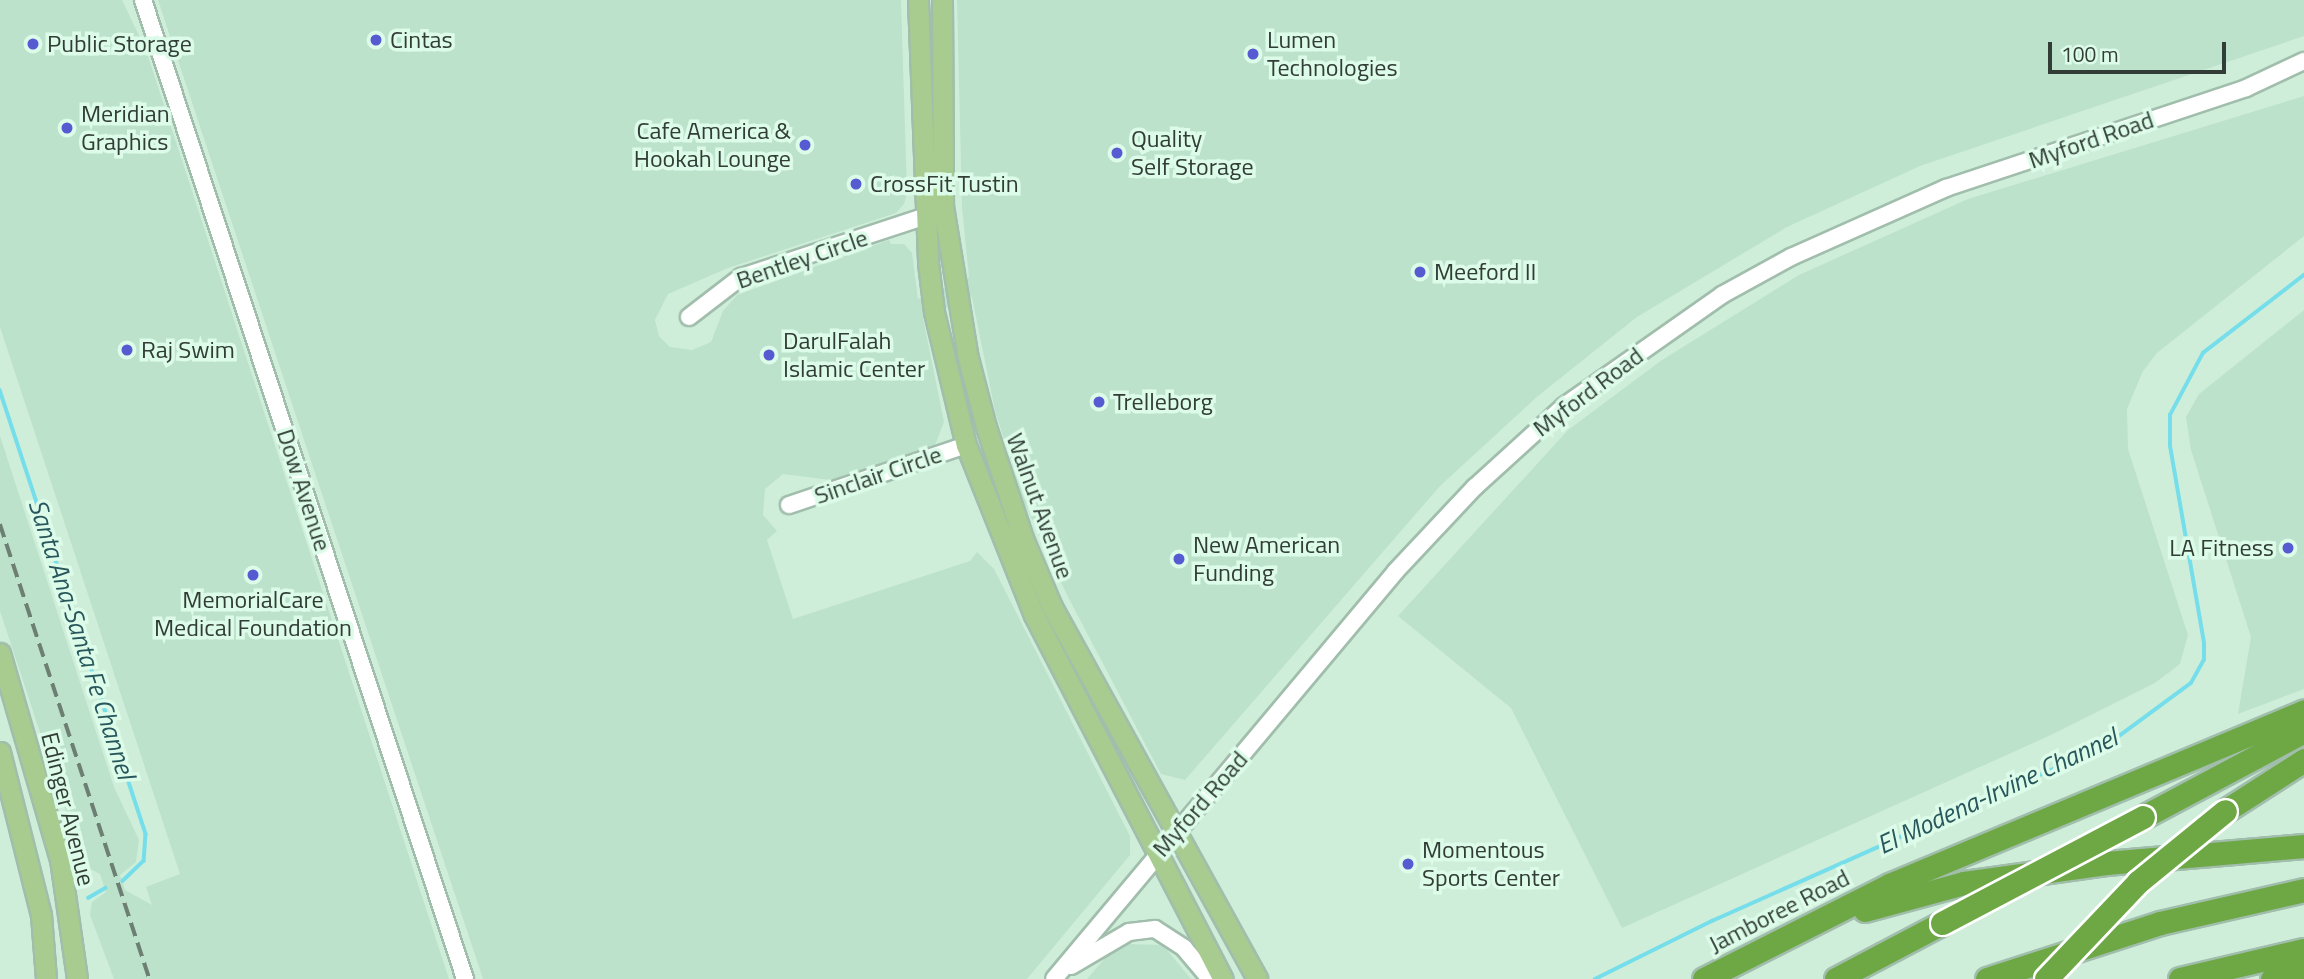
<!DOCTYPE html>
<html>
<head>
<meta charset="utf-8">
<style>
  body { margin:0 }
  #map { position:relative; width:2304px; height:979px; overflow:hidden; background:#cfeeda; font-family:"Titillium Web",sans-serif }
  div>[style] { position:absolute }
  .built>* { inset:0; background:#bce2cb }
  .stream>* { height:3.5px; margin:-1.75px; padding:0 1.75px; transform-origin:1.75px; border-radius:1.75px; background:#75deea }
  .roads { filter:drop-shadow(2px 0 #a1beac) drop-shadow(-2px 0 #a1beac) drop-shadow(0 2px #a1beac) drop-shadow(0 -2px #a1beac) }
  .minor>* { height:16px; margin:-8px; padding:0 8px; transform-origin:8px; border-radius:8px; background:#fff }
  .major>* { height:19px; margin:-9.5px; padding:0 9.5px; transform-origin:9.5px; border-radius:9.5px; background:#a8cb8f }
  .highway>* { height:23px; margin:-11.5px; padding:0 11.5px; transform-origin:11.5px; border-radius:11.5px; background:#6ea845 }
  .rail>* { height:3.5px; margin-top:-1.75px; transform-origin:0; background:repeating-linear-gradient(90deg,#6c7f72 0 14px,transparent 0 21px) }
  .bridges { filter:drop-shadow(2px 0 #fff) drop-shadow(-2px 0 #fff) drop-shadow(0 2px #fff) drop-shadow(0 -2px #fff) }
  .highway-bridge>* { height:23px; margin:-11.5px; padding:0 11.5px; transform-origin:11.5px; border-radius:11.5px; background:#6ea845 }
  .dots>* { width:19px; height:19px; translate:-50% -50%; box-sizing:border-box; border:4px solid #dcfbe8; border-radius:50% }
  span { translate:-50% -50%; white-space:nowrap; text-align:center; line-height:1.15; -webkit-text-stroke:7px #dcfbe8; paint-order:stroke }
  .poi-label { font-size:24px; color:#313d35 }
  .left { translate:0 -50%; text-align:left }
  .right { translate:-100% -50%; text-align:right }
  .street-label { font-size:24px; color:#313d35 }
  .water-label { font-size:26px; color:#27565b; font-style:italic }
  .scale { position:absolute; left:2048px; top:42px; width:178px; height:32px; box-sizing:border-box; border:4px solid #313d35; border-top:0; padding-left:9px; font-size:21px; line-height:24px; white-space:nowrap; color:#313d35; -webkit-text-stroke:5px #dcfbe8; paint-order:stroke }
</style>
</head>
<body>
<div id="map">
  <div class="built">
    <div style="clip-path:polygon(0 0,122px 0,146px 50px,449px 979px,114px 979px,90px 915px,92px 902px,106px 892px,100px 874px,84px 866px,0 611px,0 436px,114px 787px,139px 840px,136px 862px,120px 875px,125px 890px,152px 905px,146px 887px,180px 874px,0 327px)"></div>
    <div style="clip-path:polygon(901px 0,907px 193px,904px 204px,896px 213px,728px 268px,668px 294px,655px 320px,659px 336px,670px 347px,692px 350px,711px 342px,723px 311px,737px 295px,889px 240px,891px 244px,904px 244px,912px 253px,918px 299px,969px 277px,962px 207px,957px 0,2304px 0,2304px 36px,1920px 166px,1787px 227px,1637px 317px,1538px 396px,1440px 486px,1185px 780px,1161px 774px,1068px 597px,1024px 502px,995px 411px,972px 297px,923px 318px,944px 422px,935px 445px,831px 480px,783px 474px,765px 489px,763px 515px,777px 531px,767px 540px,793px 619px,970px 561px,977px 552px,994px 569px,1130px 836px,1130px 855px,1027px 979px,483px 979px,158px 0)"></div>
    <div style="clip-path:polygon(2304px 96px,2304px 236px,2157px 353px,2143px 371px,2127px 409px,2128px 449px,2188px 635px,2180px 664px,2155px 683px,2051px 735px,1622px 928px,1511px 708px,1398px 616px,1568px 430px,1662px 360px,1799px 275px,1968px 199px)"></div>
    <div style="clip-path:polygon(2304px 310px,2304px 689px,2238px 714px,2251px 637px,2191px 450px,2186px 417px,2199px 394px)"></div>
    <div style="clip-path:polygon(1126px 944px,1163px 945px,1191px 979px,1087px 979px,1111px 951px)"></div>
  </div>
  <div class="stream">
    <div style="left:0;top:390px;width:467px;rotate:71.8deg"></div>
    <div style="left:146px;top:834px;width:27px;rotate:94deg"></div>
    <div style="left:144px;top:861px;width:29px;rotate:136deg"></div>
    <div style="left:88px;top:898px;width:20px;rotate:-30deg"></div>
    <div style="left:1595px;top:979px;width:131px;rotate:-26.4deg"></div>
    <div style="left:1712px;top:921px;width:432px;rotate:-24deg"></div>
    <div style="left:2107px;top:745px;width:104px;rotate:-36.4deg"></div>
    <div style="left:2191px;top:683px;width:26px;rotate:-61deg"></div>
    <div style="left:2204px;top:660px;width:17px;rotate:-90deg"></div>
    <div style="left:2204px;top:643px;width:200px;rotate:-99.8deg"></div>
    <div style="left:2170px;top:446px;width:31px;rotate:-90deg"></div>
    <div style="left:2170px;top:415px;width:70px;rotate:-62deg"></div>
    <div style="left:2203px;top:353px;width:128px;rotate:-37.7deg"></div>
  </div>
  <div class="roads">
    <div class="minor">
      <div style="left:143px;top:0;width:1031px;rotate:71.79deg"></div>
      <div style="left:689px;top:317px;width:66px;rotate:-37.6deg"></div>
      <div style="left:741px;top:277px;width:193px;rotate:-18.2deg"></div>
      <div style="left:789px;top:505px;width:187px;rotate:-18.7deg"></div>
      <div style="left:1071px;top:966px;width:67px;rotate:-30.4deg"></div>
      <div style="left:1129px;top:932px;width:26px;rotate:-7deg"></div>
      <div style="left:1155px;top:929px;width:35px;rotate:33deg"></div>
      <div style="left:1184px;top:948px;width:40px;rotate:50deg"></div>
      <div style="left:1054px;top:979px;width:532px;rotate:-50.03deg"></div>
      <div style="left:1396px;top:571px;width:115px;rotate:-46.8deg"></div>
      <div style="left:1475px;top:487px;width:120px;rotate:-42.3deg"></div>
      <div style="left:1564px;top:406px;width:193px;rotate:-35.1deg"></div>
      <div style="left:1722px;top:295px;width:79px;rotate:-28.8deg"></div>
      <div style="left:1791px;top:257px;width:170px;rotate:-24deg"></div>
      <div style="left:1946px;top:188px;width:316px;rotate:-18.4deg"></div>
      <div style="left:2246px;top:88px;width:64px;rotate:-25deg"></div>
    </div>
    <div class="major">
      <div style="left:918px;top:0;width:263px;rotate:87.8deg"></div>
      <div style="left:928px;top:263px;width:49px;rotate:83deg"></div>
      <div style="left:934px;top:312px;width:137px;rotate:76.5deg"></div>
      <div style="left:966px;top:445px;width:183px;rotate:68.2deg"></div>
      <div style="left:1034px;top:615px;width:410px;rotate:62.6deg"></div>
      <div style="left:942px;top:0;width:206px;rotate:89.7deg"></div>
      <div style="left:943px;top:206px;width:154px;rotate:80.7deg"></div>
      <div style="left:968px;top:358px;width:71px;rotate:75.4deg"></div>
      <div style="left:986px;top:427px;width:120px;rotate:71.6deg"></div>
      <div style="left:1024px;top:541px;width:72px;rotate:67deg"></div>
      <div style="left:1052px;top:607px;width:425px;rotate:61.1deg"></div>
      <div style="left:0;top:653px;width:215px;rotate:73.8deg"></div>
      <div style="left:60px;top:859px;width:121px;rotate:81.9deg"></div>
      <div style="left:0;top:752px;width:168px;rotate:75.9deg"></div>
      <div style="left:41px;top:915px;width:64px;rotate:85.5deg"></div>
    </div>
    <div class="highway">
      <div style="left:2225px;top:811px;width:94px;rotate:-32.8deg"></div>
      <div style="left:2143px;top:817px;width:183px;rotate:-28.1deg"></div>
      <div style="left:1865px;top:910px;width:103px;rotate:-15.3deg"></div>
      <div style="left:1964px;top:883px;width:143px;rotate:-8deg"></div>
      <div style="left:2106px;top:863px;width:199px;rotate:-4.9deg"></div>
      <div style="left:1704px;top:979px;width:208px;rotate:-26.9deg"></div>
      <div style="left:1889px;top:885px;width:450px;rotate:-22.7deg"></div>
      <div style="left:1836px;top:979px;width:120px;rotate:-27.8deg"></div>
      <div style="left:1987px;top:979px;width:182px;rotate:-17.9deg"></div>
      <div style="left:2160px;top:923px;width:148px;rotate:-12.9deg"></div>
      <div style="left:2180px;top:979px;width:127px;rotate:-13.2deg"></div>
      <div style="left:2272px;top:979px;width:33px;rotate:-16deg"></div>
    </div>
  </div>
  <div class="rail">
    <div style="left:0;top:524px;width:479px;rotate:71.8deg"></div>
  </div>
  <div class="bridges">
    <div class="highway-bridge">
      <div style="left:1942px;top:923px;width:227px;rotate:-27.8deg"></div>
      <div style="left:2046px;top:979px;width:134px;rotate:-46.5deg"></div>
      <div style="left:2138px;top:882px;width:112px;rotate:-39.2deg"></div>
    </div>
  </div>
  <div class="dots">
    <div style="left:376px;top:40px;background:#565bd2"></div>
    <div style="left:33px;top:44px;background:#565bd2"></div>
    <div style="left:1253px;top:54px;background:#565bd2"></div>
    <div style="left:67px;top:128px;background:#565bd2"></div>
    <div style="left:805px;top:145px;background:#565bd2"></div>
    <div style="left:1117px;top:153px;background:#565bd2"></div>
    <div style="left:856px;top:184px;background:#565bd2"></div>
    <div style="left:1420px;top:272px;background:#565bd2"></div>
    <div style="left:127px;top:350px;background:#565bd2"></div>
    <div style="left:769px;top:355px;background:#565bd2"></div>
    <div style="left:1099px;top:402px;background:#565bd2"></div>
    <div style="left:2288px;top:548px;background:#565bd2"></div>
    <div style="left:1179px;top:559px;background:#565bd2"></div>
    <div style="left:253px;top:575px;background:#565bd2"></div>
    <div style="left:1408px;top:864px;background:#565bd2"></div>
  </div>
  <div class="poi-label">
    <span class="left" style="left:390px;top:40px">Cintas</span>
    <span class="left" style="left:1267px;top:54px">Lumen<br>Technologies</span>
    <span class="left" style="left:47px;top:44px">Public Storage</span>
    <span class="left" style="left:81px;top:128px">Meridian<br>Graphics</span>
    <span class="right" style="left:791px;top:145px">Cafe America &amp;<br>Hookah Lounge</span>
    <span class="left" style="left:1131px;top:153px">Quality<br>Self Storage</span>
    <span class="left" style="left:870px;top:184px">CrossFit Tustin</span>
    <span class="left" style="left:1434px;top:272px">Meeford II</span>
    <span class="left" style="left:783px;top:355px">DarulFalah<br>Islamic Center</span>
    <span class="left" style="left:141px;top:350px">Raj Swim</span>
    <span class="left" style="left:1113px;top:402px">Trelleborg</span>
    <span class="left" style="left:1193px;top:559px">New American<br>Funding</span>
    <span class="right" style="left:2274px;top:548px">LA Fitness</span>
    <span style="left:253px;top:614px">MemorialCare<br>Medical Foundation</span>
    <span class="left" style="left:1422px;top:864px">Momentous<br>Sports Center</span>
  </div>
  <div class="street-label">
    <span style="left:2091px;top:140px;rotate:-19deg">Myford Road</span>
    <span style="left:802px;top:259px;rotate:-19deg">Bentley Circle</span>
    <span style="left:1588px;top:392px;rotate:-37deg">Myford Road</span>
    <span style="left:878px;top:475px;rotate:-19deg">Sinclair Circle</span>
    <span style="left:304px;top:490px;rotate:72deg">Dow Avenue</span>
    <span style="left:1040px;top:506px;rotate:70deg">Walnut Avenue</span>
    <span style="left:1200px;top:804px;rotate:-49deg">Myford Road</span>
    <span style="left:68px;top:809px;rotate:76deg">Edinger Avenue</span>
    <span style="left:1779px;top:911px;rotate:-27deg">Jamboree Road</span>
  </div>
  <div class="water-label">
    <span style="left:82px;top:639px;rotate:72deg">Santa Ana-Santa Fe Channel</span>
    <span style="left:1997px;top:791px;rotate:-25deg">El Modena-Irvine Channel</span>
  </div>
  <div class="scale">100 m</div>
</div>
</body>
</html>
